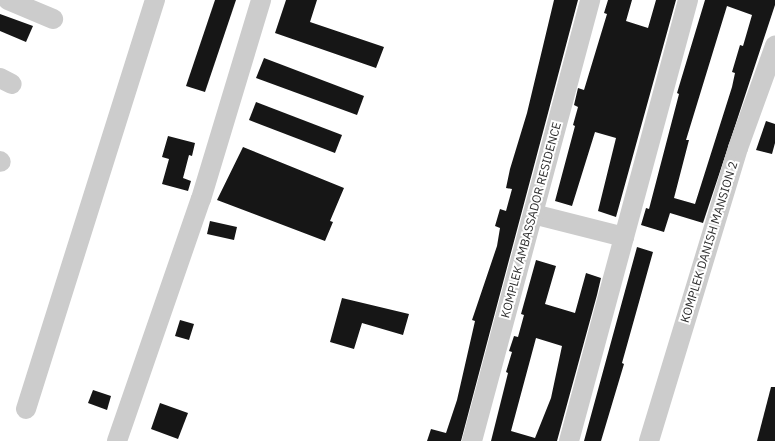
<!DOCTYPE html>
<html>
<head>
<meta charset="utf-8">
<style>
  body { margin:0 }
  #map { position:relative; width:775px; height:441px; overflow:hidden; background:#fff; font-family:"IBM Plex Sans",sans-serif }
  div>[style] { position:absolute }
  .building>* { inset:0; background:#161616 }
  .minor>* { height:20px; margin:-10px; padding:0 10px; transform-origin:10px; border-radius:10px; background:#ccc }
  span { translate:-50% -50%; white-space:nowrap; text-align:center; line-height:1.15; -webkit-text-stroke:4px #fff; paint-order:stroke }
  .street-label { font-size:12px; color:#2f2f2f }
</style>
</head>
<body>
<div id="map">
  <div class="building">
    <div style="clip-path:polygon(215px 0,236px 0,205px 92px,186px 86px)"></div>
    <div style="clip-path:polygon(286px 0,317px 0,310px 22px,384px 47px,376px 68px,275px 33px)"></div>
    <div style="clip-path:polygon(554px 0,578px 0,461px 441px,427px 441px,431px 429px,446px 433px,457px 400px,475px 321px,472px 320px,497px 246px,500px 228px,495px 226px,500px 209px,506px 211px,512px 189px,506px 188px,510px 169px,527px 113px)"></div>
    <div style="clip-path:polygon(608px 0,632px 0,626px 21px,648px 28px,656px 0,676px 0,616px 217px,598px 211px,616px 138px,595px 132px,572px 206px,555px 201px,575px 126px,573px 125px,578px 107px,574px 105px,578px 88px,584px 90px,607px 14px,604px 13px)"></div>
    <div style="clip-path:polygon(evenodd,705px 0,775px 0,775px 5px,703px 223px,670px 213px,664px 232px,641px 225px,646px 208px,649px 209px,679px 94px,677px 93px,705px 0,727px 6px,752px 15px,743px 46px,740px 45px,732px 72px,735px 73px,732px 87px,695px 204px,674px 198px,689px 140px,686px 140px,727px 6px)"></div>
    <div style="clip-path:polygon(0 14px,33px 26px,26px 42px,0 31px)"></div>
    <div style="clip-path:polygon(264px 58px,364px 96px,357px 115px,256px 78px)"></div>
    <div style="clip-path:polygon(256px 102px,342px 135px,335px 153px,249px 120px)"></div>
    <div style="clip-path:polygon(766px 121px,775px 124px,775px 143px,772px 154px,756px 150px)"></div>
    <div style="clip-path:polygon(168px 136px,195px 143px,192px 156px,189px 155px,183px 178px,191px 181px,188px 191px,162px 184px,169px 159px,162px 157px)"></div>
    <div style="clip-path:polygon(243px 147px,344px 188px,330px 221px,333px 222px,325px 241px,217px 200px)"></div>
    <div style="clip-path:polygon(210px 221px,237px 227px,234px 240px,207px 234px)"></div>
    <div style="clip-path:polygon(637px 247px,653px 252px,622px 363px,624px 364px,601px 441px,584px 441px)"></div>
    <div style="clip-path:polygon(evenodd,536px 260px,556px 266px,545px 304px,575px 313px,586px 273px,601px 278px,597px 295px,557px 441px,491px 441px,508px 373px,506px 372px,512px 352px,509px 351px,514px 336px,518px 337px,524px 315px,521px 314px,536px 260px,536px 338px,562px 346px,551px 398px,535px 438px,511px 431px,536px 338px)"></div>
    <div style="clip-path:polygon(342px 298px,409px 314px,403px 335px,362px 323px,354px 349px,330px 342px)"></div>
    <div style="clip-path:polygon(180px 320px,194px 324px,189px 340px,175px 336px)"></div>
    <div style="clip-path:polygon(771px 387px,775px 387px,775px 441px,757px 441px)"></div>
    <div style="clip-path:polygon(93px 390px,111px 396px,107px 410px,88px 403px)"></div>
    <div style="clip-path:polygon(160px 403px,188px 413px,178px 439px,151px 429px)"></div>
  </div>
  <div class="minor">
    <div style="left:8px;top:0;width:49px;rotate:22.9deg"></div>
    <div style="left:0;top:78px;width:13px;rotate:27deg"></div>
    <div style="left:0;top:161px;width:1px;rotate:45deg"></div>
    <div style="left:533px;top:214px;width:94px;rotate:14.2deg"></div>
    <div style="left:26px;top:409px;width:429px;rotate:-72.5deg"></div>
    <div style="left:117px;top:441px;width:256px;rotate:-70.9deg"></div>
    <div style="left:201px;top:199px;width:208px;rotate:-73.2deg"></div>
    <div style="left:472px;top:441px;width:457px;rotate:-75deg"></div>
    <div style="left:569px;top:441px;width:457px;rotate:-74.9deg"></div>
    <div style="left:649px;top:441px;width:306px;rotate:-73.1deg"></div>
    <div style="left:738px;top:148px;width:109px;rotate:-70.1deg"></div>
  </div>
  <div class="street-label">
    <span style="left:531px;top:220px;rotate:-75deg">KOMPLEK AMBASSADOR RESIDENCE</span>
    <span style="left:709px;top:242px;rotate:-73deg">KOMPLEK DANISH MANSION 2</span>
  </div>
</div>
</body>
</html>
